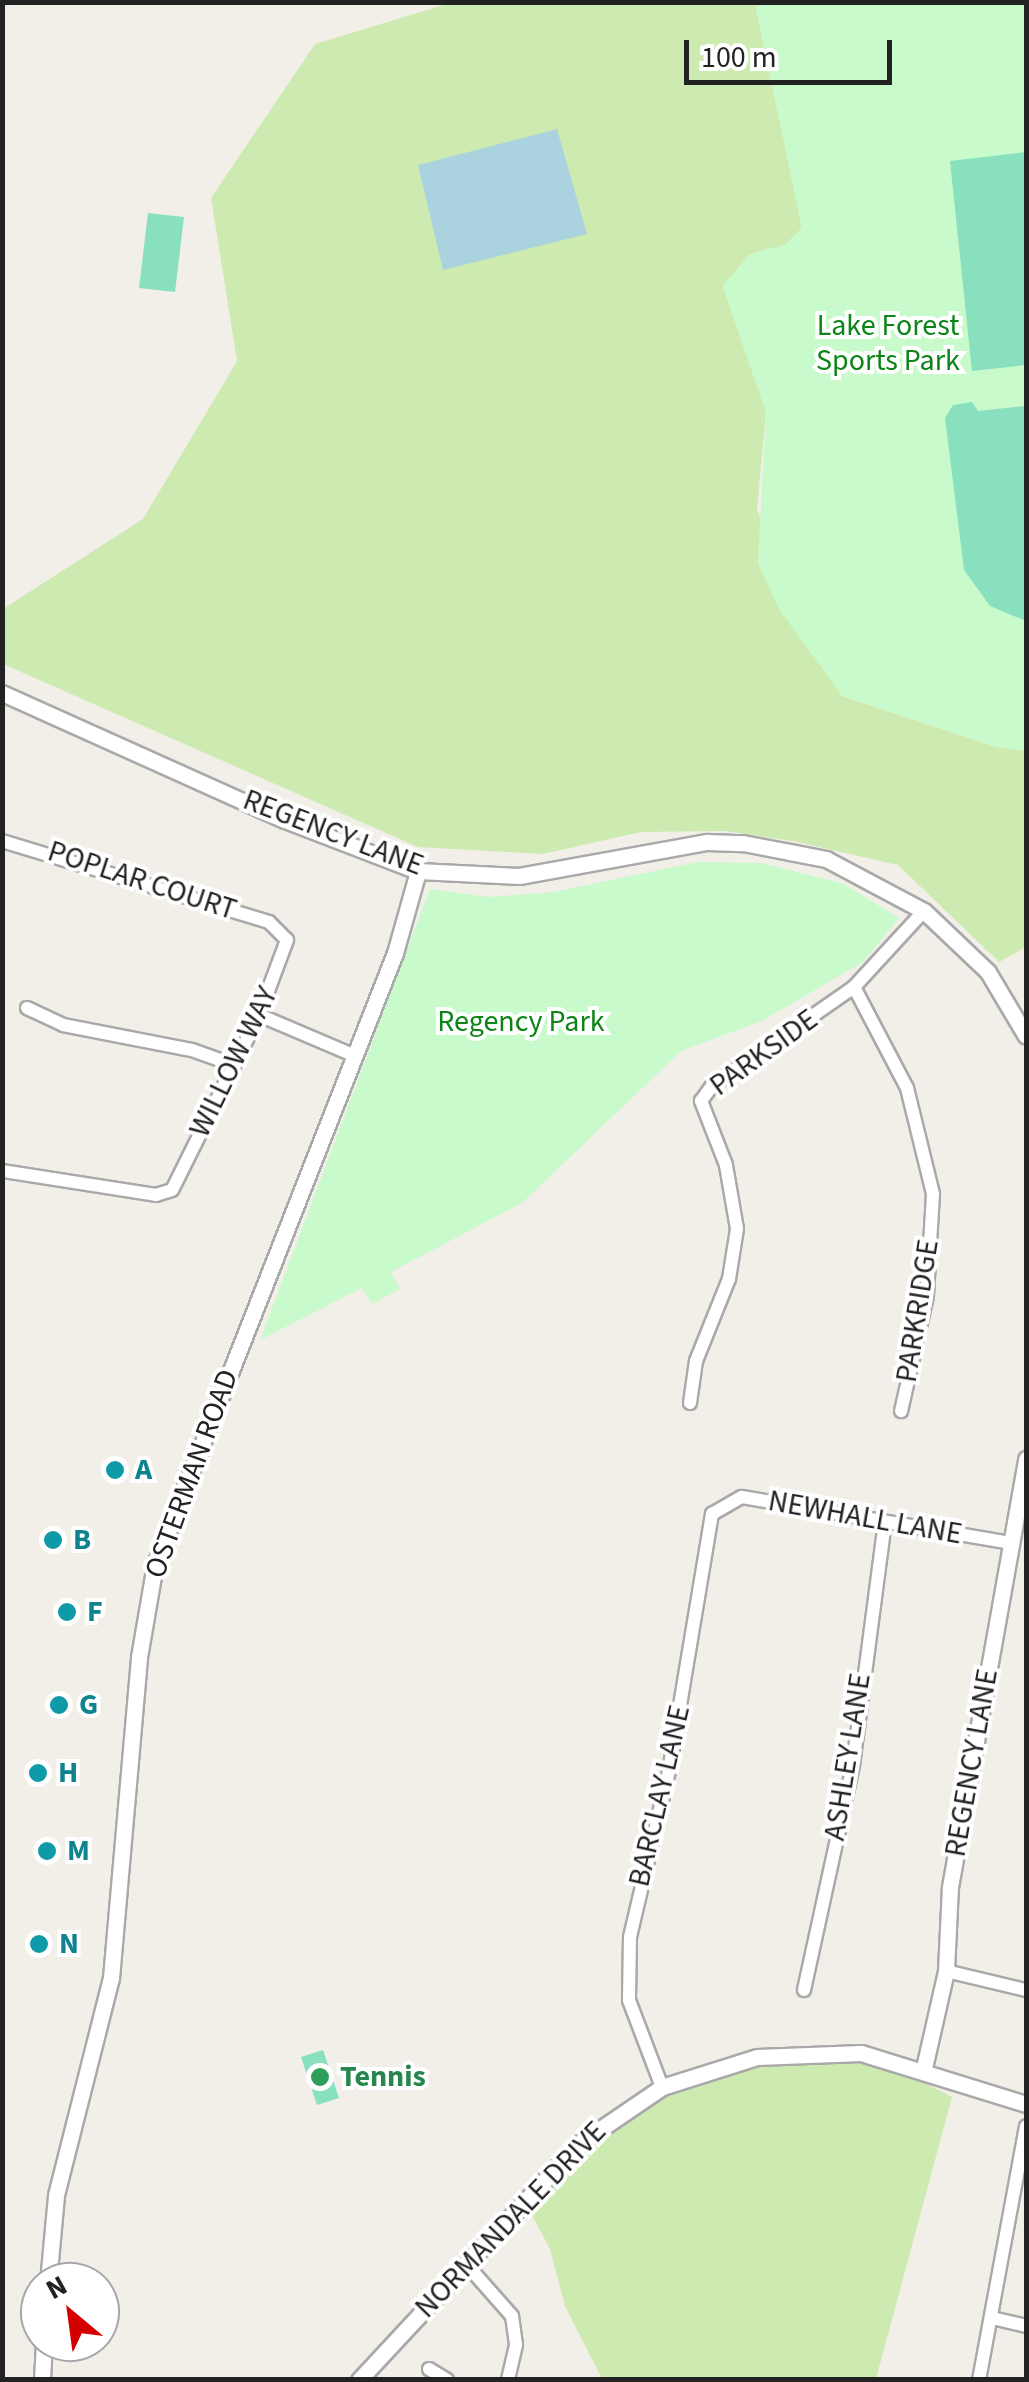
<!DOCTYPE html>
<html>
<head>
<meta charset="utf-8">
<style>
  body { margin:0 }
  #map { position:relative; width:1029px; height:2382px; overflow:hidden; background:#f2efe9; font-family:"Source Sans 3",sans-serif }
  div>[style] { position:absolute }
  .grass>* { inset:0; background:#cdebb0 }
  .park>* { inset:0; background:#c8facc }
  .pitch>* { inset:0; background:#88e0be }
  .water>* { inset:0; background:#aad3df }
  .roads { filter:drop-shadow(2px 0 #a9a9a9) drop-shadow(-2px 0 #a9a9a9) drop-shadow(0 2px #a9a9a9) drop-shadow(0 -2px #a9a9a9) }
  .minor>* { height:12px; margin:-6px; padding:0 6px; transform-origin:6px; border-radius:6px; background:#fff }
  .tertiary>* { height:15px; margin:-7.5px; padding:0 7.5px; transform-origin:7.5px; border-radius:7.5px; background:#fff }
  .dots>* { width:28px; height:28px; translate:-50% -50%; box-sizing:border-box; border:5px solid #fff; border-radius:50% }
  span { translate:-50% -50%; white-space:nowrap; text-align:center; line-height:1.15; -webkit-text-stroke:8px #fff; paint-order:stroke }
  .park-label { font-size:30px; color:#0c8416 }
  .street-label { font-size:30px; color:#222 }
  .culture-label { font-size:30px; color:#0d838f; font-weight:700 }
  .left { translate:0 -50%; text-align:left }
  .leisure-label { font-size:30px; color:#27864d; font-weight:700 }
  .frame { position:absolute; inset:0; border:5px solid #222; pointer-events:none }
  .north { position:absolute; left:20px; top:2262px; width:100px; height:100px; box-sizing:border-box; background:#fff; border:2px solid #a7a7a7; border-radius:50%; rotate:331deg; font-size:28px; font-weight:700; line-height:40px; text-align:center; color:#222 }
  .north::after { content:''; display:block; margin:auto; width:35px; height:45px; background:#d40000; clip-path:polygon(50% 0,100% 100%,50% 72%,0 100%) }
  .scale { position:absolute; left:684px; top:40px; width:208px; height:45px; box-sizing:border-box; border:5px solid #222; border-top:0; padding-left:12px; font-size:30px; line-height:35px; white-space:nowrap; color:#222; -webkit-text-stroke:8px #fff; paint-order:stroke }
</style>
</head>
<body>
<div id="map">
  <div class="grass">
    <div style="clip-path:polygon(450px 3px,760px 3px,756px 8px,802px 228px,785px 245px,750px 254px,723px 286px,766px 412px,757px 510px,842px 696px,996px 747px,1026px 751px,1026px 947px,999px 962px,898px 865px,793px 841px,725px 831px,641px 832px,543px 854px,418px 847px,3px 664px,3px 609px,143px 519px,237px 361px,211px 198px,315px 44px)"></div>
    <div style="clip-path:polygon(873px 2056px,952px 2097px,876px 2379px,602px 2379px,565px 2306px,550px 2249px,524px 2200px,639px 2099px,757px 2057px)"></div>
  </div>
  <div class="park">
    <div style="clip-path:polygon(760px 3px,1026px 3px,1026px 751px,996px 747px,842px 696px,779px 609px,758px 563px,766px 412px,723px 286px,750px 254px,785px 245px,802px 228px,756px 8px)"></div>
    <div style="clip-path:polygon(698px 862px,762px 863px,844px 884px,899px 918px,863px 962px,762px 1021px,681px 1051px,522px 1203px,391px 1272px,400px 1289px,372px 1304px,362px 1288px,260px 1340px,430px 889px,488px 897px,553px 892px)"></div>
  </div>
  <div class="pitch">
    <div style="clip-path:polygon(1026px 152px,1026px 365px,972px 371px,950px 161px)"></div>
    <div style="clip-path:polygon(148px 213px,184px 217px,175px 292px,139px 288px)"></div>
    <div style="clip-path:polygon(972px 402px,978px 411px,1026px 406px,1026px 621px,990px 606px,964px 570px,945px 418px,953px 405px)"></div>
    <div style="clip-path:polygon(323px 2050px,339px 2098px,317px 2105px,301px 2057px)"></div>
  </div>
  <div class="water">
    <div style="clip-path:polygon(557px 129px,587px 234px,443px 270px,418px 165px)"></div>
  </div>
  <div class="roads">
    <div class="minor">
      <div style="left:2px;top:841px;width:279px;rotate:16.9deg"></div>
      <div style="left:269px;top:922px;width:25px;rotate:45deg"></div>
      <div style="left:287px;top:940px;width:80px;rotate:110.5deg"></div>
      <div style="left:259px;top:1015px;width:195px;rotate:116.4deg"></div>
      <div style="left:172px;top:1190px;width:17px;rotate:163deg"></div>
      <div style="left:156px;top:1195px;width:156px;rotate:-171.1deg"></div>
      <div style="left:854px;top:987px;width:114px;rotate:62.3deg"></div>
      <div style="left:907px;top:1088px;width:109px;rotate:76.2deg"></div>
      <div style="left:933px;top:1194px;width:102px;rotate:93.4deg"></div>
      <div style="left:927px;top:1296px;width:118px;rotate:102.7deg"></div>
      <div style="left:27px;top:1008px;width:40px;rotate:25deg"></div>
      <div style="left:63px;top:1025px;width:131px;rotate:11deg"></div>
      <div style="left:192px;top:1050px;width:45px;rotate:19.7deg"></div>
      <div style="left:259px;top:1015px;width:104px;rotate:23.1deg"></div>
      <div style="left:690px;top:1403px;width:42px;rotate:-81.9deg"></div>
      <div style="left:696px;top:1361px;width:88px;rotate:-68.1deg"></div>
      <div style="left:729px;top:1279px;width:51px;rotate:-80.9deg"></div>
      <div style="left:737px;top:1229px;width:65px;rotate:-99.8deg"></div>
      <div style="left:726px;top:1165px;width:69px;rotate:-111.3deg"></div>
      <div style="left:701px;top:1101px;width:19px;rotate:-54deg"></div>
      <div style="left:712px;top:1086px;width:173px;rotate:-34.9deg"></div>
      <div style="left:854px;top:987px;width:103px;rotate:-47.4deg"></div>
      <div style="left:946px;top:1971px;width:82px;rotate:13.4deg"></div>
      <div style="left:804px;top:1990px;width:230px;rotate:-77.7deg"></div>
      <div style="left:853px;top:1765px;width:244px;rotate:-82.5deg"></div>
      <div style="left:662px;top:2087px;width:93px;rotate:-110.8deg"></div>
      <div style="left:629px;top:2000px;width:63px;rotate:-89.1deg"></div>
      <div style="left:630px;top:1937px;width:171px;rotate:-76.8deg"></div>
      <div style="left:669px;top:1771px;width:261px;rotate:-80.5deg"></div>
      <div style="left:712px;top:1514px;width:34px;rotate:-30deg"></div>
      <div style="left:742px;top:1497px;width:272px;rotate:9.7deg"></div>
      <div style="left:467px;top:2265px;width:68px;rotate:48.6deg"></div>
      <div style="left:512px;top:2316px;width:29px;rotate:82deg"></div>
      <div style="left:516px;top:2345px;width:36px;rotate:103deg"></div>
      <div style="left:992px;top:2318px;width:35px;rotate:13deg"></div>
      <div style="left:429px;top:2369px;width:21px;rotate:31deg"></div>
      <div style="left:979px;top:2380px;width:258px;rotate:-79.5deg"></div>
    </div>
    <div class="tertiary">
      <div style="left:2px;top:693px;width:310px;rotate:24.2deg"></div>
      <div style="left:285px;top:820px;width:142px;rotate:21deg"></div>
      <div style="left:418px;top:871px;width:101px;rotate:2.8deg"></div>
      <div style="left:519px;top:876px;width:191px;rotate:-10.3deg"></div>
      <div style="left:707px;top:842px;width:36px;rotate:2deg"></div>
      <div style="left:743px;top:843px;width:85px;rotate:10.9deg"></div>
      <div style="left:826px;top:859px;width:111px;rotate:28deg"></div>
      <div style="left:924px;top:911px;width:88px;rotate:43.6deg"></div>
      <div style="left:988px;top:972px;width:74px;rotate:59.3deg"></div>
      <div style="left:924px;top:2068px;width:99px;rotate:-77.2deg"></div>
      <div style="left:946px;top:1971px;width:84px;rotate:-87.3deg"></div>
      <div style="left:950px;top:1887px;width:435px;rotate:-79.9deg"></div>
      <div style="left:48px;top:2282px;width:87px;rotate:-84.7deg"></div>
      <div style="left:56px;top:2195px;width:224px;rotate:-75.8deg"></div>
      <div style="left:111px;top:1978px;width:322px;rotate:-85deg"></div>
      <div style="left:139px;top:1657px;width:94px;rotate:-80.2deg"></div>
      <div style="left:155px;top:1564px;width:656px;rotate:-68.56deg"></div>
      <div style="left:395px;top:953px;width:85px;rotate:-74.3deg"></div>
      <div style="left:42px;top:2380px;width:38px;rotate:-87deg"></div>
      <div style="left:359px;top:2380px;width:321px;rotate:-47.1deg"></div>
      <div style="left:577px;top:2145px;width:103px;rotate:-34.3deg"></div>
      <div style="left:662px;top:2087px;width:100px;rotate:-17.5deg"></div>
      <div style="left:757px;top:2057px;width:104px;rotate:-2.2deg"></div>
      <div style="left:861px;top:2053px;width:173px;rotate:17.2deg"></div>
    </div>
  </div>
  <div class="dots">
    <div style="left:115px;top:1470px;background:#0f9aa8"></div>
    <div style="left:53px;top:1540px;background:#0f9aa8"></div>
    <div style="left:67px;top:1612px;background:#0f9aa8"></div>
    <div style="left:59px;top:1705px;background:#0f9aa8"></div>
    <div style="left:38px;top:1773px;background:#0f9aa8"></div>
    <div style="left:47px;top:1851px;background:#0f9aa8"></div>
    <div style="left:39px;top:1944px;background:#0f9aa8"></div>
    <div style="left:320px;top:2077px;background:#2e9e5b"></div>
  </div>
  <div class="park-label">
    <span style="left:888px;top:343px">Lake Forest<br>Sports Park</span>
    <span style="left:521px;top:1022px">Regency Park</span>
  </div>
  <div class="street-label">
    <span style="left:333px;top:833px;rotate:21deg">REGENCY LANE</span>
    <span style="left:142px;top:881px;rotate:18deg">POPLAR COURT</span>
    <span style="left:764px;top:1053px;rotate:-36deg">PARKSIDE</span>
    <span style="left:234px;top:1062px;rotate:-64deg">WILLOW WAY</span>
    <span style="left:918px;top:1311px;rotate:-81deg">PARKRIDGE</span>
    <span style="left:192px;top:1474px;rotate:-70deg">OSTERMAN ROAD</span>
    <span style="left:865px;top:1518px;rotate:10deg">NEWHALL LANE</span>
    <span style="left:848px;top:1757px;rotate:-81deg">ASHLEY LANE</span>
    <span style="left:972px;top:1763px;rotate:-80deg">REGENCY LANE</span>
    <span style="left:660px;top:1796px;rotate:-77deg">BARCLAY LANE</span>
    <span style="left:511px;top:2220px;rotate:-46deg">NORMANDALE DRIVE</span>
  </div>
  <div class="culture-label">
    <span class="left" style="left:135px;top:1470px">A</span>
    <span class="left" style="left:73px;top:1540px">B</span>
    <span class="left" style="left:87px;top:1612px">F</span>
    <span class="left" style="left:79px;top:1705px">G</span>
    <span class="left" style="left:58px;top:1773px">H</span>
    <span class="left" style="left:67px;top:1851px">M</span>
    <span class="left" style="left:59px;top:1944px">N</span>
  </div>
  <div class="leisure-label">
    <span class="left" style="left:340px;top:2077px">Tennis</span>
  </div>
  <div class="frame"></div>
  <div class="north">N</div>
  <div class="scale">100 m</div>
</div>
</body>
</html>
